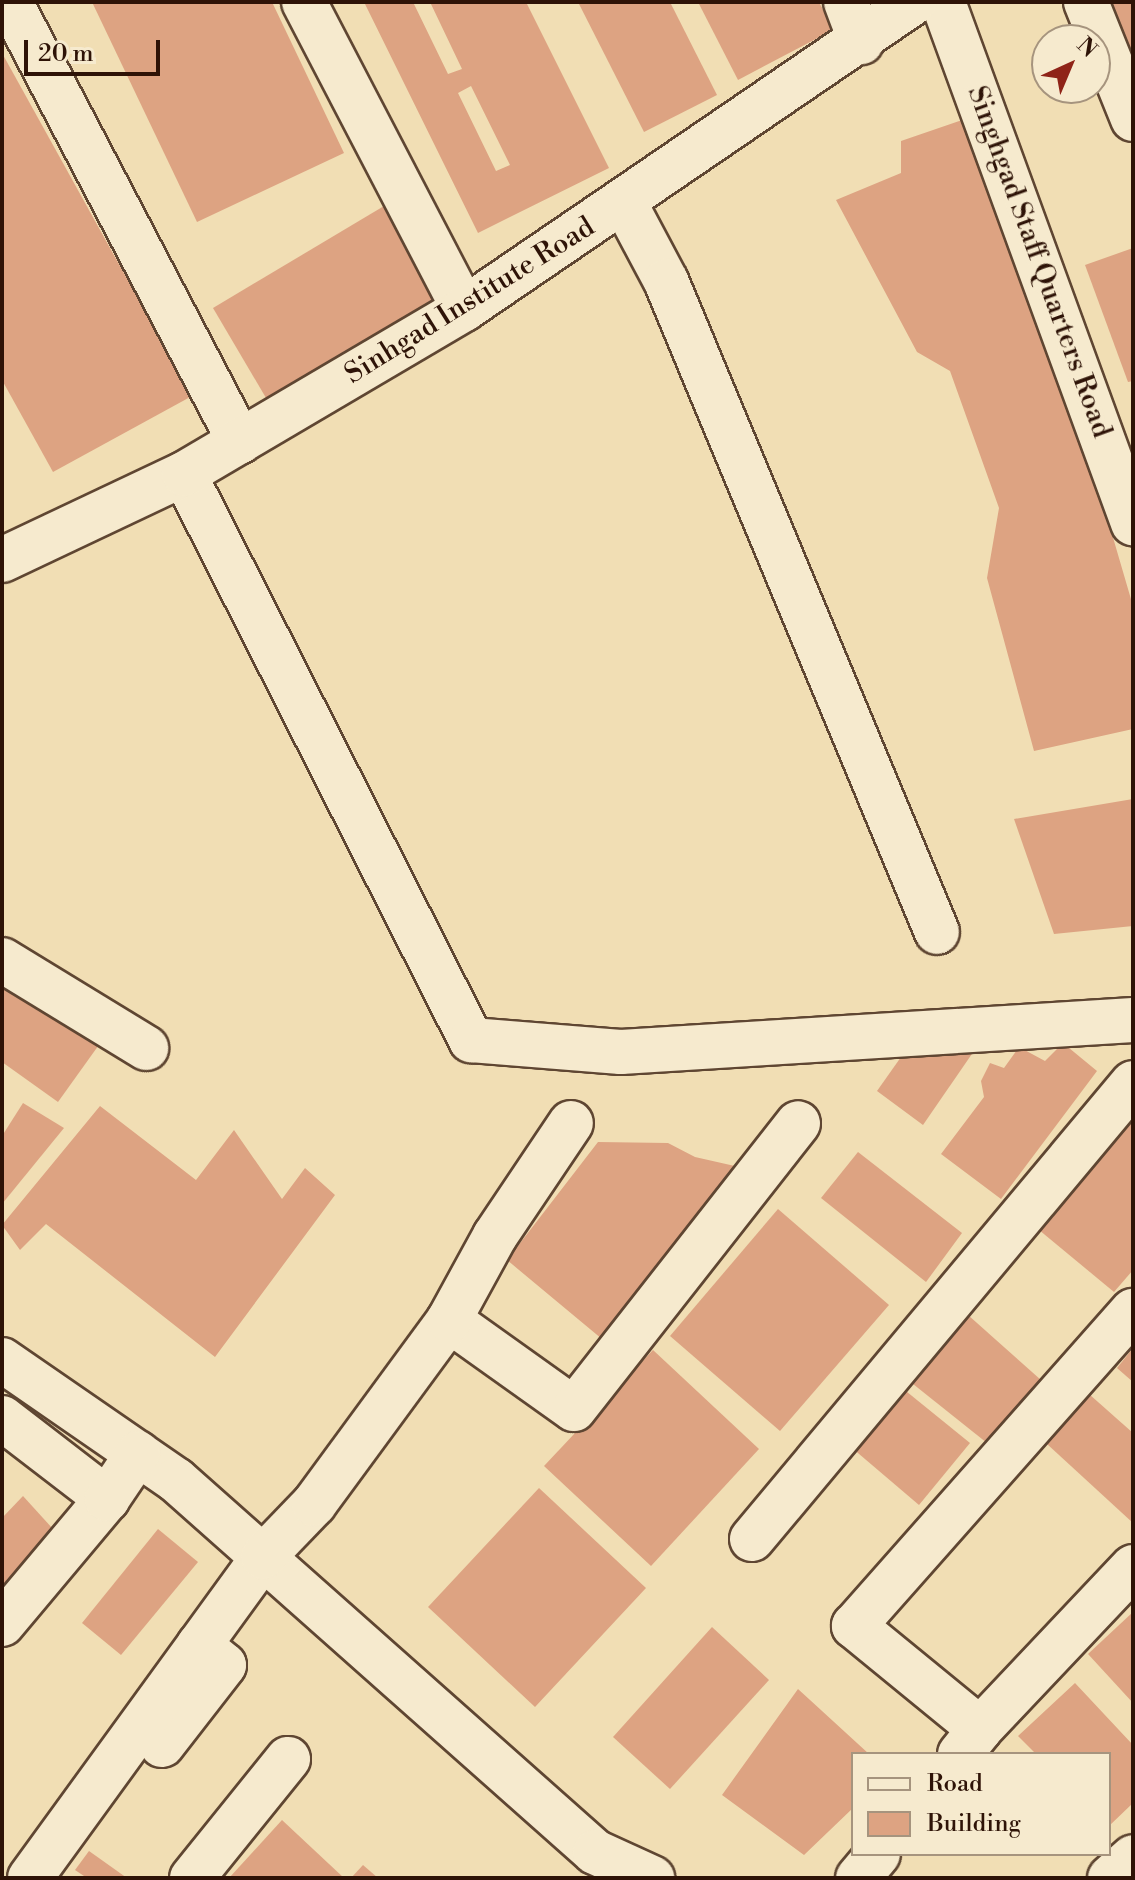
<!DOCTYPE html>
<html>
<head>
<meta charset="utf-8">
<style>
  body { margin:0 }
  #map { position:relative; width:1135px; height:1880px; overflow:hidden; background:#f1deb4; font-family:"Libre Bodoni",serif }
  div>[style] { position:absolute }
  .building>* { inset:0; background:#dda382 }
  .roads { filter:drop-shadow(2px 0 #5f4632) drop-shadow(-2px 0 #5f4632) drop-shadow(0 2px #5f4632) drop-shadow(0 -2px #5f4632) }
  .minor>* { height:44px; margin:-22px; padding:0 22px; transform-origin:22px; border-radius:22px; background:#f6eace }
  span { translate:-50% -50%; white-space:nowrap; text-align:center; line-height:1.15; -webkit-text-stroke:8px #f6eace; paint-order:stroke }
  .street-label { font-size:28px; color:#2e1307 }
  .frame { position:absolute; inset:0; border:4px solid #2e1307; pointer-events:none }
  .legend { position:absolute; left:851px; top:1752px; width:260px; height:104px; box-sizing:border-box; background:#f6eace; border:2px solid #a6947e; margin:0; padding:10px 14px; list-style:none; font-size:24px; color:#2e1307 }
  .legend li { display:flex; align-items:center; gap:16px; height:40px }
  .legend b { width:40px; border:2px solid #a6947e }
  .north { position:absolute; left:1031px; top:24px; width:80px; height:80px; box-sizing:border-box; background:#f6eace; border:2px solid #a6947e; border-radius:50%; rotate:44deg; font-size:22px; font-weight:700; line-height:32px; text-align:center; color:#2e1307 }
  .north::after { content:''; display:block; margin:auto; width:28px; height:36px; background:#8f2418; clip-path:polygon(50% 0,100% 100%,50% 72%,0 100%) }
  .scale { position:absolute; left:24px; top:40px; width:136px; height:36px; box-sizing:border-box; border:4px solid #2e1307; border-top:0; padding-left:10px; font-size:24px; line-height:28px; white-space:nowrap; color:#2e1307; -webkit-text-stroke:6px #f6eace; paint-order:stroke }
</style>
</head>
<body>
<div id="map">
  <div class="building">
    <div style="clip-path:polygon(92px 2px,272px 2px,344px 153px,197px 222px)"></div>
    <div style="clip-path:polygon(evenodd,364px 2px,413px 2px,448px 74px,462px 69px,430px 2px,526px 2px,609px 168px,478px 233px,364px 2px,471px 86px,510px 165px,496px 171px,458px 93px,471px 86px)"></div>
    <div style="clip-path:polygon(578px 2px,670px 2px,717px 95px,644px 132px)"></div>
    <div style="clip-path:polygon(698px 2px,819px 2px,833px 30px,738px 80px)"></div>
    <div style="clip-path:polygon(1108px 2px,1133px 2px,1133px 58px)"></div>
    <div style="clip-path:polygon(2px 53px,192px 396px,53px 472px,2px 380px)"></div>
    <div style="clip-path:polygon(968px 118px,1067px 380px,1133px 606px,1133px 729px,1034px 751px,987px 578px,999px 508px,950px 371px,917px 352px,836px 200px,901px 173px,901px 141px)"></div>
    <div style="clip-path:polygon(384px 206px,441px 302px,269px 403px,213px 308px)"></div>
    <div style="clip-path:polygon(1133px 248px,1133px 381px,1128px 382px,1085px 265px)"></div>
    <div style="clip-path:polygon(1133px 799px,1133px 926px,1054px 934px,1014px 819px)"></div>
    <div style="clip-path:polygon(2px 967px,106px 1035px,58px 1102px,2px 1062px)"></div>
    <div style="clip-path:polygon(1063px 1043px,1097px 1071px,1001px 1199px,941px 1154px,984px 1097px,981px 1081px,990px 1063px,1004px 1068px,1019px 1047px,1045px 1061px)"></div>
    <div style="clip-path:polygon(922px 1048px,976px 1048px,923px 1125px,877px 1091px,901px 1057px)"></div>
    <div style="clip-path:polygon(23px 1103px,64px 1128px,2px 1204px,2px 1136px)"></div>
    <div style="clip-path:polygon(100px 1106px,196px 1180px,234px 1130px,282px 1199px,305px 1168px,335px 1195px,215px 1357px,46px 1224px,20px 1250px,2px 1225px)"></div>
    <div style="clip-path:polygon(1119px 1111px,1133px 1122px,1133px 1270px,1114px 1292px,1027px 1220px)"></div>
    <div style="clip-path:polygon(598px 1142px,668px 1143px,695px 1157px,748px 1169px,608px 1344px,507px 1260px)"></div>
    <div style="clip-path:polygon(858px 1152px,962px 1233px,926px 1282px,821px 1198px)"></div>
    <div style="clip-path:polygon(778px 1209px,889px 1305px,780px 1431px,670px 1336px)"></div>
    <div style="clip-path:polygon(959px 1307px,1041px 1380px,987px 1443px,903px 1376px)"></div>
    <div style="clip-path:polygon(1133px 1348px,1133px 1382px,1117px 1368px)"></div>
    <div style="clip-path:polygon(653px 1350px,759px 1449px,651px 1566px,544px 1466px)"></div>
    <div style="clip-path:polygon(896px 1383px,970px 1443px,919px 1505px,845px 1442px)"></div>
    <div style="clip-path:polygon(1089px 1394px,1133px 1433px,1133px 1523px,1047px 1444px)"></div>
    <div style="clip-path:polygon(539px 1488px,646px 1588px,535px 1707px,428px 1607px)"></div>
    <div style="clip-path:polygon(23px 1496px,53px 1529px,2px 1591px,2px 1518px)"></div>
    <div style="clip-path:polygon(158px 1529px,198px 1562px,121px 1655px,82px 1623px)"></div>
    <div style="clip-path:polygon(1133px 1612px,1133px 1703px,1088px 1654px)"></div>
    <div style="clip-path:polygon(712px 1627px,769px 1680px,670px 1789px,613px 1737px)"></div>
    <div style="clip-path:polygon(1075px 1683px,1133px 1745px,1133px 1803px,1109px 1826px,1109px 1754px,1036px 1754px,1018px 1736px)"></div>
    <div style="clip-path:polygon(798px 1689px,869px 1754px,853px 1754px,853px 1808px,804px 1855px,722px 1795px)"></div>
    <div style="clip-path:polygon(282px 1820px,344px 1878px,229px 1878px)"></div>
    <div style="clip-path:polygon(89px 1851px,127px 1878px,87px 1878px,75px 1870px)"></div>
    <div style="clip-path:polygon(363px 1865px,378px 1878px,351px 1878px)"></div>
  </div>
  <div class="roads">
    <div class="minor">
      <div style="left:10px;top:2px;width:496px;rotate:62.4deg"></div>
      <div style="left:304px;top:2px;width:346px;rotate:62.5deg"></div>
      <div style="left:846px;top:2px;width:43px;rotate:69.4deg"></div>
      <div style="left:943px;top:2px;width:555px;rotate:69.96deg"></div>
      <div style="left:1086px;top:2px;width:126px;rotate:68.1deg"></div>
      <div style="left:625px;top:204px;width:87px;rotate:62deg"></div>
      <div style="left:666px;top:281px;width:705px;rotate:67.4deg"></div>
      <div style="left:184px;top:474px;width:635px;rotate:63.11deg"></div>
      <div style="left:471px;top:1040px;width:150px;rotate:4.6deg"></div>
      <div style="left:621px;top:1052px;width:513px;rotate:-3.58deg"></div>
      <div style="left:2px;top:560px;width:201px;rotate:-25.3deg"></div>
      <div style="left:184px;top:474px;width:325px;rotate:-30.5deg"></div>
      <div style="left:464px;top:309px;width:545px;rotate:-34.3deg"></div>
      <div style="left:2px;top:960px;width:169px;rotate:31.4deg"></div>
      <div style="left:449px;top:1320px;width:153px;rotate:35.5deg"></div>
      <div style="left:574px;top:1409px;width:363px;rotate:-51.9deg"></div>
      <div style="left:2px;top:1360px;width:211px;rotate:34.6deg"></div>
      <div style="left:176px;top:1480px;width:560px;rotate:41.6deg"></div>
      <div style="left:595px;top:1852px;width:63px;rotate:24.5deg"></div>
      <div style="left:2px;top:1418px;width:133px;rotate:37.6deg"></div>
      <div style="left:752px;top:1539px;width:594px;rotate:-50.12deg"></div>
      <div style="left:2px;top:1624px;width:163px;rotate:-50deg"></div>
      <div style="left:107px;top:1499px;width:55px;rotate:-56deg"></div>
      <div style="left:980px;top:1729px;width:223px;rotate:-46.6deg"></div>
      <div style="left:162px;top:1745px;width:101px;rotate:-52.2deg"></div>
      <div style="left:224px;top:1665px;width:32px;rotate:-141deg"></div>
      <div style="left:960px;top:1754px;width:32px;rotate:-51deg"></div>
      <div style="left:980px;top:1729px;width:163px;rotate:-140.7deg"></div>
      <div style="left:854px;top:1626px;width:421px;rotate:-48.5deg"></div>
      <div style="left:30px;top:1878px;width:397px;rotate:-54deg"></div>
      <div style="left:263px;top:1557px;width:74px;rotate:-46.1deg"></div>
      <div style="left:314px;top:1504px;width:228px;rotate:-53.7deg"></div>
      <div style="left:449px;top:1320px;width:96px;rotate:-61.3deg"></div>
      <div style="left:495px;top:1236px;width:136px;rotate:-56.1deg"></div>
      <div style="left:192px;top:1878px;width:153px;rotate:-51.1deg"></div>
      <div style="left:858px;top:1878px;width:31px;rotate:-50deg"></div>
      <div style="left:1110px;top:1878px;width:31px;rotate:-42deg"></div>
    </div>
  </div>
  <div class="street-label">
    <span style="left:1039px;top:262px;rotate:70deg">Singhgad Staff Quarters Road</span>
    <span style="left:470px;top:301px;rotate:-32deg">Sinhgad Institute Road</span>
  </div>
  <div class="frame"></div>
  <ul class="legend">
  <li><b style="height:10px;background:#f6eace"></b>Road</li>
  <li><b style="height:22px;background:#dda382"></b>Building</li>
  </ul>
  <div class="north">N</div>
  <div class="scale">20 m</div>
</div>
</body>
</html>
